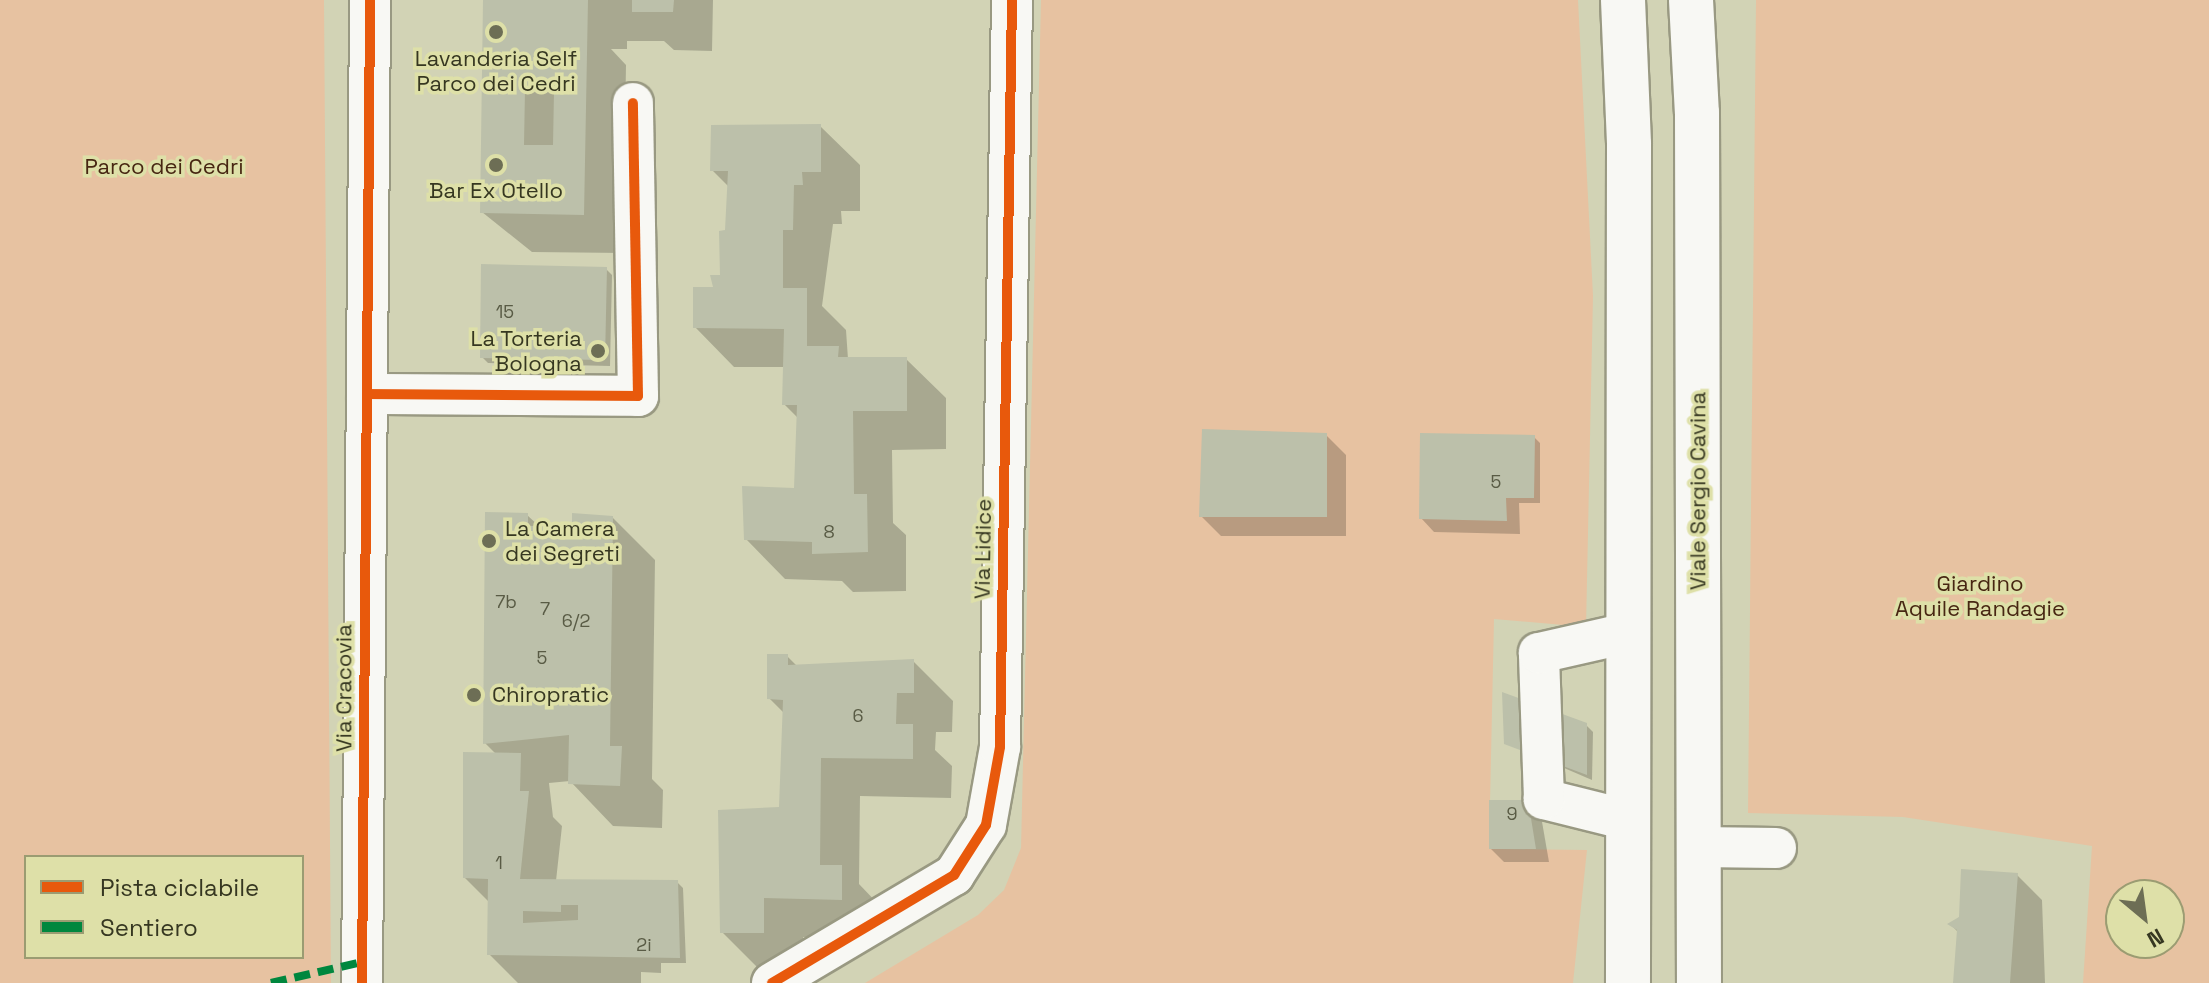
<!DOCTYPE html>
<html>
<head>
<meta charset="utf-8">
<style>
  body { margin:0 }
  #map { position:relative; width:2209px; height:983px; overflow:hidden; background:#d2d3b5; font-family:"Space Grotesk",sans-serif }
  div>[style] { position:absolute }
  .green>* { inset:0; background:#e7c2a1 }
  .shadow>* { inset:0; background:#0003 }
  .building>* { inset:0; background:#bcc0aa }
  .roads { filter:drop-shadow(2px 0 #999982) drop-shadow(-2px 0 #999982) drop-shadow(0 2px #999982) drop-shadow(0 -2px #999982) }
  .minor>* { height:40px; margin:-20px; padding:0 20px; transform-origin:20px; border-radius:20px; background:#f8f8f4 }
  .major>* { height:44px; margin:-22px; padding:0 22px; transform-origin:22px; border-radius:22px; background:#f8f8f4 }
  .quiet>* { height:8px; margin-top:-4px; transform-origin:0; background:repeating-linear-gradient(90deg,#00873e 0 16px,transparent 0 24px) }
  .cycleway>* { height:10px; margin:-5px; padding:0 5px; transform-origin:5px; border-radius:5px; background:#e8590c }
  .dots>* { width:22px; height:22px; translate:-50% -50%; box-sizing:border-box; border:4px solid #dee0a8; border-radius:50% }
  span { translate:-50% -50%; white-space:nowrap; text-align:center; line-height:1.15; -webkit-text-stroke:7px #dee0a8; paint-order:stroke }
  .number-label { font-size:18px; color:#595b45 }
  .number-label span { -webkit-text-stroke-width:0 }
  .poi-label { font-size:22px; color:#363721 }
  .right { translate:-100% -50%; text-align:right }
  .left { translate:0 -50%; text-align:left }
  .park-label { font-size:22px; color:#472612 }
  .street-label { font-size:22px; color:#363721 }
  .legend { position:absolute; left:24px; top:855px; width:280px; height:104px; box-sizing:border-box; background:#dee0a8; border:2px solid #9b9c72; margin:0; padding:10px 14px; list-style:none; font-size:24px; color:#363721 }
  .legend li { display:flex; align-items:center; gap:16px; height:40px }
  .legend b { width:40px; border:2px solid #9b9c72 }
  .north { position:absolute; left:2105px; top:879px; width:80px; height:80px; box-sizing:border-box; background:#dee0a8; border:2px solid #9b9c72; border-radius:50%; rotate:151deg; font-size:22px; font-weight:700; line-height:32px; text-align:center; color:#363721 }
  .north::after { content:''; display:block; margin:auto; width:28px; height:36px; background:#6d6e55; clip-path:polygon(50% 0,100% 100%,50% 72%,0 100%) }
</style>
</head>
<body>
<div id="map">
  <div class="green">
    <div style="clip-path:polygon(evenodd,0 0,324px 0,331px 983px,0 983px,0 0,26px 857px,302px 857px,302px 957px,26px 957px,26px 857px)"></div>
    <div style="clip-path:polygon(1041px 0,1578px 0,1593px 296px,1586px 627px,1494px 619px,1489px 849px,1587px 850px,1573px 983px,865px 983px,978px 915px,1004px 890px,1021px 848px)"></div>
    <div style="clip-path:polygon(evenodd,1756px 0,2209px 0,2209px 983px,2083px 983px,2092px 846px,1903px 817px,1748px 813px,1756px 0,2121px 895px,2169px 895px,2169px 943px,2121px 943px,2121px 895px)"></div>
  </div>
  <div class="shadow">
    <div style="clip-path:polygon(485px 0,713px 0,712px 51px,674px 50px,664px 41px,627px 41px,627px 49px,611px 49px,626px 65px,623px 253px,532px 252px,482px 212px)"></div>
    <div style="clip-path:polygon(820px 126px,860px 165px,860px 211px,841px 211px,842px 224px,833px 224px,822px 306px,846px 330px,848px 359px,906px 359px,946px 398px,946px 449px,892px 450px,893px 523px,906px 535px,906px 591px,853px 592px,842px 581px,785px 579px,746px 539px,796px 490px,798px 418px,784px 404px,785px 367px,734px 367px,695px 327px,722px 277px,727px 232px,729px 187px,712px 170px)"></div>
    <div style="clip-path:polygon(606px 269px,612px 275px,610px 366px,488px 363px,482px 357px)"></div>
    <div style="clip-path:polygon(1326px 435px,1346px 455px,1346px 536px,1221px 536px,1201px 516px)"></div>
    <div style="clip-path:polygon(1534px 437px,1540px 443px,1540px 503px,1519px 503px,1520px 534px,1434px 532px,1421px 518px)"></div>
    <div style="clip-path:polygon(527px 515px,540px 527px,612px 517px,655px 560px,652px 779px,663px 790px,662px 828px,613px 826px,570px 781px,549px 783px,553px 817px,562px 826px,556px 881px,677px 882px,683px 888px,686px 963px,661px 963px,661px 973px,641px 972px,641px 983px,518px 983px,489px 954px,490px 903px,465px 878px,496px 754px,485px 743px)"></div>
    <div style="clip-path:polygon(787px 656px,798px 667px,913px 661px,953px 701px,952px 732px,936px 732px,935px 750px,952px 766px,951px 798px,860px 796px,859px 884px,881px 907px,881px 938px,803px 937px,803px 972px,762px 972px,722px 932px,781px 809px,784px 713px,769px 698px)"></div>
    <div style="clip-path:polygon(1586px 725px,1593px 732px,1592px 780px,1506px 743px)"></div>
    <div style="clip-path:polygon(1528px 802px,1541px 816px,1549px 862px,1504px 862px,1491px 849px)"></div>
    <div style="clip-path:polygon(2017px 875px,2042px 900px,2045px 983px,1955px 983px,1958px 932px,1950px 924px)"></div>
  </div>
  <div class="building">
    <div style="clip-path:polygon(evenodd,483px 0,588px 0,584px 215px,480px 213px,483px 0,525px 90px,554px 91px,553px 145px,524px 145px,525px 90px)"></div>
    <div style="clip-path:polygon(632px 0,674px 0,673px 12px,632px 12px)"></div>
    <div style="clip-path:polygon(821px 124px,821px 172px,802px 172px,803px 185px,794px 185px,793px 230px,783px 230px,783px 288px,807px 288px,807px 346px,839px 346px,838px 357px,907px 357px,907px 411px,853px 411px,854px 494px,867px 494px,868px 552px,812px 554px,812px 542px,744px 540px,742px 486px,794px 488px,797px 405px,782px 405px,784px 329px,693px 328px,693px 287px,713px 287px,710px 275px,720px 275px,719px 231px,725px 230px,728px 171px,710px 171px,711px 125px)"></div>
    <div style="clip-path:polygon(481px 264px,607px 267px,605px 360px,480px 358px)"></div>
    <div style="clip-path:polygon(1202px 429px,1327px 433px,1327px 517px,1199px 517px)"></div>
    <div style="clip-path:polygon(1420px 433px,1535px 435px,1534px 498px,1506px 498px,1507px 521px,1419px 519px)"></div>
    <div style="clip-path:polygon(485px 512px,528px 513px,528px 526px,572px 525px,572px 513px,613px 516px,610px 746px,622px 746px,620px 786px,568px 784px,569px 735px,483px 744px)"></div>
    <div style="clip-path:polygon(767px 654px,788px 654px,788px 665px,914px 659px,914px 693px,897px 693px,896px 724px,913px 724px,913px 759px,821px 758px,820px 865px,842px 865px,842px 900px,764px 898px,764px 933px,720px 933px,718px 810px,779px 807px,783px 700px,767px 699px)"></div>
    <div style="clip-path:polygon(1502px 692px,1587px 723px,1587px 775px,1504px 744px)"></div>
    <div style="clip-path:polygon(evenodd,463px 752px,521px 753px,520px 791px,529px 791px,520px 879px,678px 880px,680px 958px,487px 955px,488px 879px,463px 878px,463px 752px,561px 905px,578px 905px,578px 920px,523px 923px,523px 911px,561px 912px,561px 905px)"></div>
    <div style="clip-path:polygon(1489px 800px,1528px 800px,1536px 849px,1489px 849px)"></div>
    <div style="clip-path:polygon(1961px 869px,2018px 873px,2010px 983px,1953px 983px,1957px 930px,1947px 924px,1959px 917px)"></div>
  </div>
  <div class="roads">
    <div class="minor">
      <div style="left:367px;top:394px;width:271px;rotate:0.4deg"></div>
      <div style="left:638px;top:396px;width:293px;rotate:-91deg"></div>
      <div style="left:1628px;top:820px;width:87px;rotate:-166deg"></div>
      <div style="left:1544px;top:799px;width:146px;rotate:-92deg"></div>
      <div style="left:1539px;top:653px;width:91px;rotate:-12.7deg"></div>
      <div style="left:1699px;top:847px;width:77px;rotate:0.7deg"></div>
      <div style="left:362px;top:983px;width:983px;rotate:-89.53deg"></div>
      <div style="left:772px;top:983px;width:212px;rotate:-30.7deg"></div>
      <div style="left:954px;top:875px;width:59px;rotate:-57.4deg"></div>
      <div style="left:986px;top:825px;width:79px;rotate:-79.8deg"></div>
      <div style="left:1000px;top:747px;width:747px;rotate:-89.08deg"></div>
    </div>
    <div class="major">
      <div style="left:1623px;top:0;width:145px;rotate:87.6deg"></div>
      <div style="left:1629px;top:145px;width:838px;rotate:90.07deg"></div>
      <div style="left:1691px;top:0;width:113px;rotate:87deg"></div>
      <div style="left:1697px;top:113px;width:870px;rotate:89.87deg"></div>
    </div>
  </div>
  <div class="quiet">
    <div style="left:271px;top:983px;width:93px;rotate:-13deg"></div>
  </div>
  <div class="cycleway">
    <div style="left:367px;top:394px;width:271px;rotate:0.4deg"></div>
    <div style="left:638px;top:396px;width:293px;rotate:-91deg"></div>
    <div style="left:362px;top:983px;width:983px;rotate:-89.53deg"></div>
    <div style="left:772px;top:983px;width:212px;rotate:-30.7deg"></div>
    <div style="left:954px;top:875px;width:59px;rotate:-57.4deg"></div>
    <div style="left:986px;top:825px;width:79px;rotate:-79.8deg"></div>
    <div style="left:1000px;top:747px;width:747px;rotate:-89.08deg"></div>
  </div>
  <div class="dots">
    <div style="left:496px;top:32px;background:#6d6e55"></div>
    <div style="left:496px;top:165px;background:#6d6e55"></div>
    <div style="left:598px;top:351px;background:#6d6e55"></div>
    <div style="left:489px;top:541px;background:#6d6e55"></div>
    <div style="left:474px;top:695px;background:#6d6e55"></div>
  </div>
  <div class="number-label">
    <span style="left:505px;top:312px">15</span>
    <span style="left:1496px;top:482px">5</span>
    <span style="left:829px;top:532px">8</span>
    <span style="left:506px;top:602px">7b</span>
    <span style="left:545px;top:609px">7</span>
    <span style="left:576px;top:621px">6/2</span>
    <span style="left:542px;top:658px">5</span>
    <span style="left:858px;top:716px">6</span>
    <span style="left:1512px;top:814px">9</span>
    <span style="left:499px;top:863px">1</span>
    <span style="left:644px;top:945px">2i</span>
  </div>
  <div class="poi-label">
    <span style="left:496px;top:71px">Lavanderia Self<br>Parco dei Cedri</span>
    <span style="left:496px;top:191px">Bar Ex Otello</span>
    <span class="right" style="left:582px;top:351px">La Torteria<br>Bologna</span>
    <span class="left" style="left:505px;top:541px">La Camera<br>dei Segreti</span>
    <span class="left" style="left:492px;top:695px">Chiropratic</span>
  </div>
  <div class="park-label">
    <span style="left:164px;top:167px">Parco dei Cedri</span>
    <span style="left:1980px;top:596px">Giardino<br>Aquile Randagie</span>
  </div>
  <div class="street-label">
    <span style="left:1698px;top:491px;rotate:-90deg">Viale Sergio Cavina</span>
    <span style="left:983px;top:549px;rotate:-89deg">Via Lidice</span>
    <span style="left:344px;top:688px;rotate:-90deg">Via Cracovia</span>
  </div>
  <ul class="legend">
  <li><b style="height:10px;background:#e8590c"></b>Pista ciclabile</li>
  <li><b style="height:10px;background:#00873e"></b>Sentiero</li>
  </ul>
  <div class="north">N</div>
</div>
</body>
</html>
